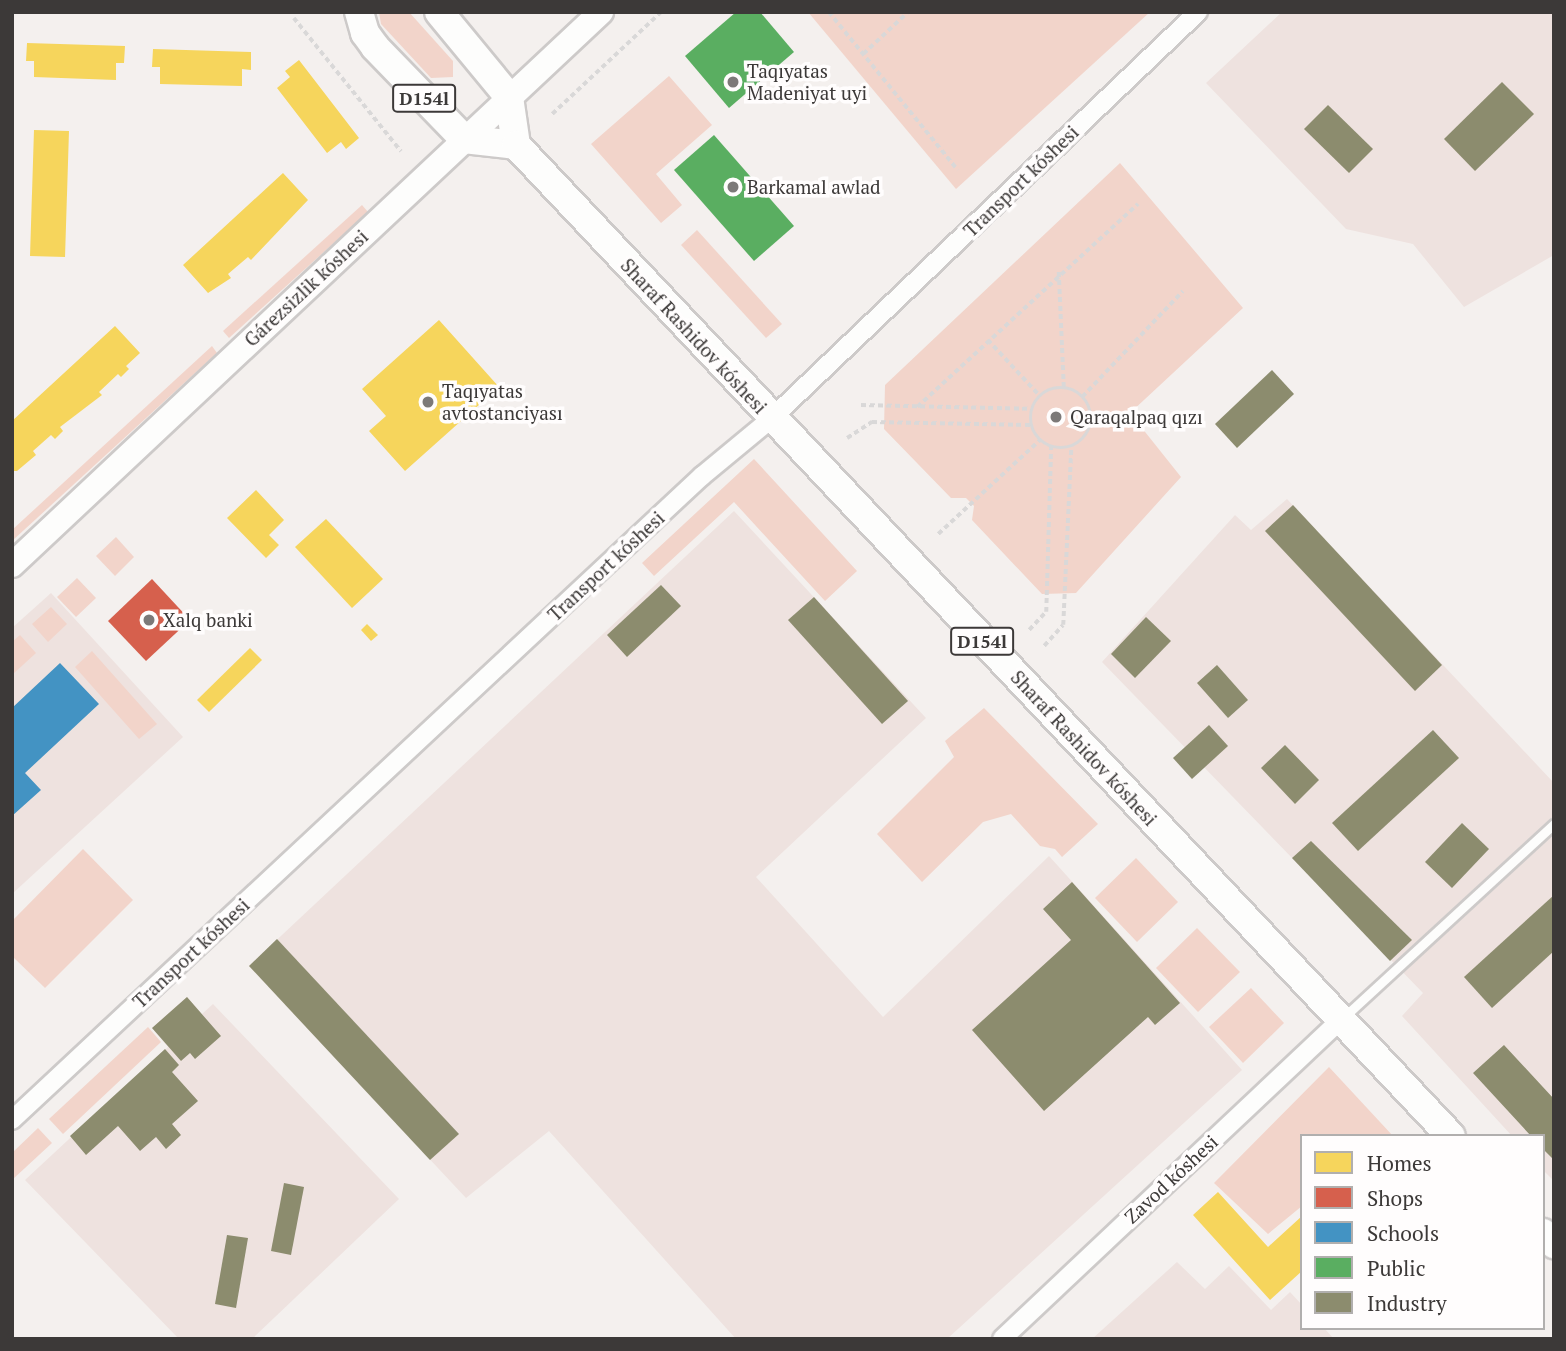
<!DOCTYPE html>
<html>
<head>
<meta charset="utf-8">
<style>
  body { margin:0 }
  #map { position:relative; width:1566px; height:1351px; overflow:hidden; background:#f4f0ee; font-family:"PT Serif",serif }
  div>[style] { position:absolute }
  .built>* { inset:0; background:#eee2df }
  .green>* { inset:0; background:#f2d4ca }
  .homes>* { inset:0; background:#f6d55c }
  .shops>* { inset:0; background:#d6604d }
  .schools>* { inset:0; background:#4393c3 }
  .public>* { inset:0; background:#5aae61 }
  .industry>* { inset:0; background:#8c8c6e }
  .path>* { height:3.5px; margin-top:-1.75px; transform-origin:0; background:repeating-linear-gradient(90deg,#d9d8d8 0 5px,transparent 0 8.5px) }
  .path>.ring { margin:-1.75px; padding:0; box-sizing:content-box; background:none; border:3.5px solid #d9d8d8; border-radius:50% }
  .roads { filter:drop-shadow(2px 0 #cdcac9) drop-shadow(-2px 0 #cdcac9) drop-shadow(0 2px #cdcac9) drop-shadow(0 -2px #cdcac9) }
  .lane>* { height:9px; margin:-4.5px; padding:0 4.5px; transform-origin:4.5px; border-radius:4.5px; background:#fdfdfc }
  .street>* { height:18px; margin:-9px; padding:0 9px; transform-origin:9px; border-radius:9px; background:#fdfdfc }
  .secondary>* { height:24px; margin:-12px; padding:0 12px; transform-origin:12px; border-radius:12px; background:#fdfdfc }
  .primary>* { height:28px; margin:-14px; padding:0 14px; transform-origin:14px; border-radius:14px; background:#fdfdfc }
  .dots>* { width:19px; height:19px; translate:-50% -50%; box-sizing:border-box; border:4px solid #fffdfd; border-radius:50% }
  span { translate:-50% -50%; white-space:nowrap; text-align:center; line-height:1.15; -webkit-text-stroke:7px #fffdfd; paint-order:stroke }
  .shield-label span { padding:2px 5px; background:#fffdfd; border:2px solid; border-radius:5px; -webkit-text-stroke-width:0 }
  .shield-label { font-size:18px; color:#3c3938; font-weight:700 }
  .poi-label { font-size:19px; color:#3c3938 }
  .left { translate:0 -50%; text-align:left }
  .street-label { font-size:19px; color:#3c3938 }
  .frame { position:absolute; inset:0; border:14px solid #3c3938; pointer-events:none }
  .legend { position:absolute; left:1300px; top:1134px; width:245px; height:196px; box-sizing:border-box; background:#fffdfd; border:2px solid #b1afae; margin:0; padding:9px 12px; list-style:none; font-size:21px; color:#3c3938 }
  .legend li { display:flex; align-items:center; gap:14px; height:35px }
  .legend b { width:35px; border:2px solid #b1afae }
</style>
</head>
<body>
<div id="map">
  <div class="built">
    <div style="clip-path:polygon(1282px 12px,1554px 12px,1554px 255px,1464px 307px,1413px 244px,1346px 229px,1206px 83px)"></div>
    <div style="clip-path:polygon(1287px 499px,1554px 783px,1554px 1181px,1543px 1170px,1543px 1136px,1512px 1136px,1402px 1016px,1423px 993px,1102px 662px,1235px 515px,1251px 530px)"></div>
    <div style="clip-path:polygon(734px 511px,926px 718px,756px 877px,883px 1017px,1049px 856px,1242px 1070px,947px 1339px,736px 1339px,549px 1131px,466px 1198px,249px 966px)"></div>
    <div style="clip-path:polygon(51px 593px,183px 737px,12px 894px,12px 628px)"></div>
    <div style="clip-path:polygon(187px 997px,202px 1014px,213px 1004px,399px 1199px,252px 1339px,179px 1339px,25px 1180px,168px 1047px,152px 1028px)"></div>
    <div style="clip-path:polygon(1177px 1262px,1205px 1289px,1229px 1266px,1271px 1310px,1290px 1292px,1302px 1305px,1302px 1328px,1324px 1328px,1334px 1339px,1092px 1339px)"></div>
  </div>
  <div class="green">
    <div style="clip-path:polygon(379px 12px,409px 12px,453px 61px,453px 77px,431px 78px,381px 24px)"></div>
    <div style="clip-path:polygon(808px 12px,1150px 12px,956px 189px)"></div>
    <div style="clip-path:polygon(669px 76px,712px 125px,656px 174px,682px 205px,661px 223px,591px 144px)"></div>
    <div style="clip-path:polygon(1120px 163px,1243px 308px,1130px 413px,1181px 477px,1076px 593px,1042px 594px,972px 520px,974px 506px,966px 498px,951px 498px,884px 429px,885px 385px)"></div>
    <div style="clip-path:polygon(362px 205px,368px 212px,229px 338px,223px 331px)"></div>
    <div style="clip-path:polygon(697px 230px,782px 324px,766px 338px,681px 245px)"></div>
    <div style="clip-path:polygon(212px 346px,217px 353px,12px 541px,12px 530px)"></div>
    <div style="clip-path:polygon(754px 459px,857px 571px,825px 601px,734px 502px,654px 576px,642px 563px)"></div>
    <div style="clip-path:polygon(116px 537px,134px 557px,115px 576px,96px 556px)"></div>
    <div style="clip-path:polygon(77px 578px,96px 598px,76px 617px,57px 597px)"></div>
    <div style="clip-path:polygon(51px 607px,67px 624px,48px 642px,32px 624px)"></div>
    <div style="clip-path:polygon(20px 635px,36px 653px,12px 675px,12px 642px)"></div>
    <div style="clip-path:polygon(92px 651px,157px 724px,139px 739px,75px 667px)"></div>
    <div style="clip-path:polygon(984px 708px,1098px 824px,1062px 857px,1055px 849px,1040px 846px,1011px 814px,983px 822px,922px 882px,877px 834px,954px 757px,945px 741px)"></div>
    <div style="clip-path:polygon(83px 849px,133px 900px,45px 988px,12px 956px,12px 921px)"></div>
    <div style="clip-path:polygon(1136px 858px,1178px 902px,1137px 942px,1095px 898px)"></div>
    <div style="clip-path:polygon(1197px 928px,1240px 972px,1198px 1012px,1156px 968px)"></div>
    <div style="clip-path:polygon(1251px 988px,1284px 1023px,1243px 1063px,1209px 1027px)"></div>
    <div style="clip-path:polygon(148px 1027px,161px 1042px,63px 1134px,49px 1119px)"></div>
    <div style="clip-path:polygon(1329px 1067px,1393px 1136px,1302px 1136px,1302px 1206px,1268px 1234px,1214px 1183px)"></div>
    <div style="clip-path:polygon(38px 1128px,52px 1143px,12px 1180px,12px 1153px)"></div>
  </div>
  <div class="homes">
    <div style="clip-path:polygon(27px 43px,125px 46px,124px 63px,116px 63px,116px 80px,34px 77px,34px 61px,26px 61px)"></div>
    <div style="clip-path:polygon(153px 49px,251px 52px,251px 70px,242px 69px,242px 86px,160px 84px,160px 67px,152px 67px)"></div>
    <div style="clip-path:polygon(299px 60px,359px 138px,346px 149px,341px 142px,327px 153px,277px 88px,290px 77px,285px 71px)"></div>
    <div style="clip-path:polygon(34px 130px,69px 131px,65px 257px,30px 256px)"></div>
    <div style="clip-path:polygon(283px 173px,308px 200px,251px 260px,248px 257px,228px 274px,231px 278px,208px 293px,183px 265px)"></div>
    <div style="clip-path:polygon(439px 320px,499px 387px,405px 471px,369px 431px,386px 416px,362px 389px)"></div>
    <div style="clip-path:polygon(115px 326px,140px 353px,126px 366px,129px 369px,121px 377px,118px 374px,99px 392px,102px 395px,60px 427px,63px 431px,55px 439px,51px 435px,33px 451px,36px 455px,17px 471px,12px 471px,12px 421px)"></div>
    <div style="clip-path:polygon(256px 490px,284px 520px,269px 535px,279px 545px,266px 558px,227px 518px)"></div>
    <div style="clip-path:polygon(326px 519px,383px 579px,352px 608px,295px 547px)"></div>
    <div style="clip-path:polygon(367px 624px,378px 635px,371px 641px,361px 630px)"></div>
    <div style="clip-path:polygon(250px 648px,262px 660px,209px 712px,197px 700px)"></div>
    <div style="clip-path:polygon(1218px 1192px,1268px 1247px,1302px 1216px,1302px 1271px,1270px 1300px,1193px 1215px)"></div>
  </div>
  <div class="shops">
    <div style="clip-path:polygon(152px 579px,190px 620px,146px 661px,108px 621px)"></div>
  </div>
  <div class="schools">
    <div style="clip-path:polygon(60px 663px,99px 704px,25px 773px,41px 790px,12px 816px,12px 708px)"></div>
  </div>
  <div class="public">
    <div style="clip-path:polygon(736px 12px,760px 12px,794px 52px,729px 108px,685px 56px)"></div>
    <div style="clip-path:polygon(714px 135px,794px 226px,754px 261px,674px 170px)"></div>
  </div>
  <div class="industry">
    <div style="clip-path:polygon(1502px 82px,1534px 114px,1475px 171px,1444px 139px)"></div>
    <div style="clip-path:polygon(1328px 105px,1373px 149px,1349px 173px,1304px 129px)"></div>
    <div style="clip-path:polygon(1272px 370px,1294px 394px,1237px 448px,1215px 424px)"></div>
    <div style="clip-path:polygon(1293px 505px,1442px 665px,1415px 691px,1265px 531px)"></div>
    <div style="clip-path:polygon(661px 585px,681px 606px,627px 657px,607px 635px)"></div>
    <div style="clip-path:polygon(814px 597px,908px 701px,882px 724px,788px 620px)"></div>
    <div style="clip-path:polygon(1146px 617px,1171px 641px,1135px 678px,1111px 654px)"></div>
    <div style="clip-path:polygon(1217px 665px,1248px 700px,1228px 718px,1197px 683px)"></div>
    <div style="clip-path:polygon(1209px 725px,1228px 746px,1192px 779px,1173px 758px)"></div>
    <div style="clip-path:polygon(1433px 730px,1459px 758px,1358px 851px,1332px 823px)"></div>
    <div style="clip-path:polygon(1285px 745px,1319px 780px,1295px 804px,1261px 768px)"></div>
    <div style="clip-path:polygon(1462px 823px,1489px 849px,1452px 888px,1425px 862px)"></div>
    <div style="clip-path:polygon(1311px 841px,1412px 940px,1390px 961px,1292px 858px)"></div>
    <div style="clip-path:polygon(1072px 882px,1180px 1003px,1155px 1025px,1148px 1017px,1044px 1111px,972px 1030px,1071px 940px,1043px 909px)"></div>
    <div style="clip-path:polygon(1554px 895px,1554px 951px,1492px 1008px,1464px 977px)"></div>
    <div style="clip-path:polygon(277px 939px,459px 1134px,430px 1160px,249px 966px)"></div>
    <div style="clip-path:polygon(187px 997px,221px 1036px,195px 1059px,190px 1053px,181px 1061px,152px 1028px)"></div>
    <div style="clip-path:polygon(1504px 1045px,1554px 1099px,1554px 1160px,1543px 1149px,1543px 1136px,1531px 1136px,1473px 1073px)"></div>
    <div style="clip-path:polygon(165px 1049px,179px 1065px,172px 1072px,198px 1101px,172px 1124px,181px 1135px,166px 1149px,156px 1137px,140px 1151px,118px 1126px,86px 1155px,70px 1136px)"></div>
    <div style="clip-path:polygon(284px 1183px,304px 1187px,291px 1255px,271px 1251px)"></div>
    <div style="clip-path:polygon(227px 1235px,248px 1238px,236px 1308px,215px 1304px)"></div>
  </div>
  <div class="path">
    <div style="left:829px;top:12px;width:204px;rotate:50.8deg"></div>
    <div style="left:294px;top:18px;width:171px;rotate:51.2deg"></div>
    <div style="left:863px;top:54px;width:62px;rotate:-43deg"></div>
    <div style="left:552px;top:114px;width:149px;rotate:-43.1deg"></div>
    <div style="left:1059px;top:272px;width:116px;rotate:87.5deg"></div>
    <div style="left:988px;top:340px;width:76px;rotate:47.1deg"></div>
    <div class="ring" style="left:1031px;top:388px;width:56.5px;height:56.5px"></div>
    <div style="left:1082px;top:397px;width:146px;rotate:-46.4deg"></div>
    <div style="left:861px;top:405px;width:170px;rotate:1.3deg"></div>
    <div style="left:917px;top:407px;width:300px;rotate:-42.6deg"></div>
    <div style="left:847px;top:438px;width:30px;rotate:-33deg"></div>
    <div style="left:872px;top:422px;width:159px;rotate:1.1deg"></div>
    <div style="left:938px;top:534px;width:139px;rotate:-42.7deg"></div>
    <div style="left:1029px;top:630px;width:25px;rotate:-47deg"></div>
    <div style="left:1046px;top:612px;width:165px;rotate:-88.3deg"></div>
    <div style="left:1044px;top:646px;width:28px;rotate:-48deg"></div>
    <div style="left:1063px;top:625px;width:179px;rotate:-87.4deg"></div>
  </div>
  <div class="roads">
    <div class="lane">
      <div style="left:1344px;top:1017px;width:285px;rotate:-42.6deg"></div>
    </div>
    <div class="street">
      <div style="left:12px;top:1120px;width:944px;rotate:-43.03deg"></div>
      <div style="left:702px;top:476px;width:89px;rotate:-39.6deg"></div>
      <div style="left:771px;top:419px;width:590px;rotate:-43.63deg"></div>
      <div style="left:1002px;top:1339px;width:465px;rotate:-43.3deg"></div>
    </div>
    <div class="secondary">
      <div style="left:12px;top:565px;width:808px;rotate:-43.19deg"></div>
    </div>
    <div class="primary">
      <div style="left:359px;top:12px;width:22px;rotate:74deg"></div>
      <div style="left:365px;top:33px;width:17px;rotate:54deg"></div>
      <div style="left:375px;top:47px;width:128px;rotate:45.9deg"></div>
      <div style="left:464px;top:139px;width:52px;rotate:6.6deg"></div>
      <div style="left:439px;top:12px;width:110px;rotate:50.5deg"></div>
      <div style="left:509px;top:97px;width:49px;rotate:81.7deg"></div>
      <div style="left:516px;top:145px;width:1362px;rotate:46.67deg"></div>
      <div style="left:1543px;top:1233px;width:16px;rotate:45deg"></div>
    </div>
  </div>
  <div class="dots">
    <div style="left:733px;top:82px;background:#7c7978"></div>
    <div style="left:733px;top:187px;background:#7c7978"></div>
    <div style="left:428px;top:402px;background:#7c7978"></div>
    <div style="left:1056px;top:417px;background:#7c7978"></div>
    <div style="left:149px;top:620px;background:#7c7978"></div>
  </div>
  <div class="shield-label">
    <span style="left:424px;top:98px">D154l</span>
    <span style="left:982px;top:641px">D154l</span>
  </div>
  <div class="poi-label">
    <span class="left" style="left:747px;top:82px">Taqıyatas<br>Madeniyat uyi</span>
    <span class="left" style="left:747px;top:187px">Barkamal awlad</span>
    <span class="left" style="left:442px;top:402px">Taqıyatas<br>avtostanciyası</span>
    <span class="left" style="left:1070px;top:417px">Qaraqalpaq qızı</span>
    <span class="left" style="left:163px;top:620px">Xalq banki</span>
  </div>
  <div class="street-label">
    <span style="left:1021px;top:181px;rotate:-44deg">Transport kóshesi</span>
    <span style="left:306px;top:288px;rotate:-43deg">Gárezsizlik kóshesi</span>
    <span style="left:694px;top:336px;rotate:47deg">Sharaf Rashidov kóshesi</span>
    <span style="left:606px;top:566px;rotate:-43deg">Transport kóshesi</span>
    <span style="left:1084px;top:748px;rotate:47deg">Sharaf Rashidov kóshesi</span>
    <span style="left:191px;top:953px;rotate:-43deg">Transport kóshesi</span>
    <span style="left:1171px;top:1179px;rotate:-43deg">Zavod kóshesi</span>
  </div>
  <div class="frame"></div>
  <ul class="legend">
  <li><b style="height:19px;background:#f6d55c"></b>Homes</li>
  <li><b style="height:19px;background:#d6604d"></b>Shops</li>
  <li><b style="height:19px;background:#4393c3"></b>Schools</li>
  <li><b style="height:19px;background:#5aae61"></b>Public</li>
  <li><b style="height:19px;background:#8c8c6e"></b>Industry</li>
  </ul>
</div>
</body>
</html>
